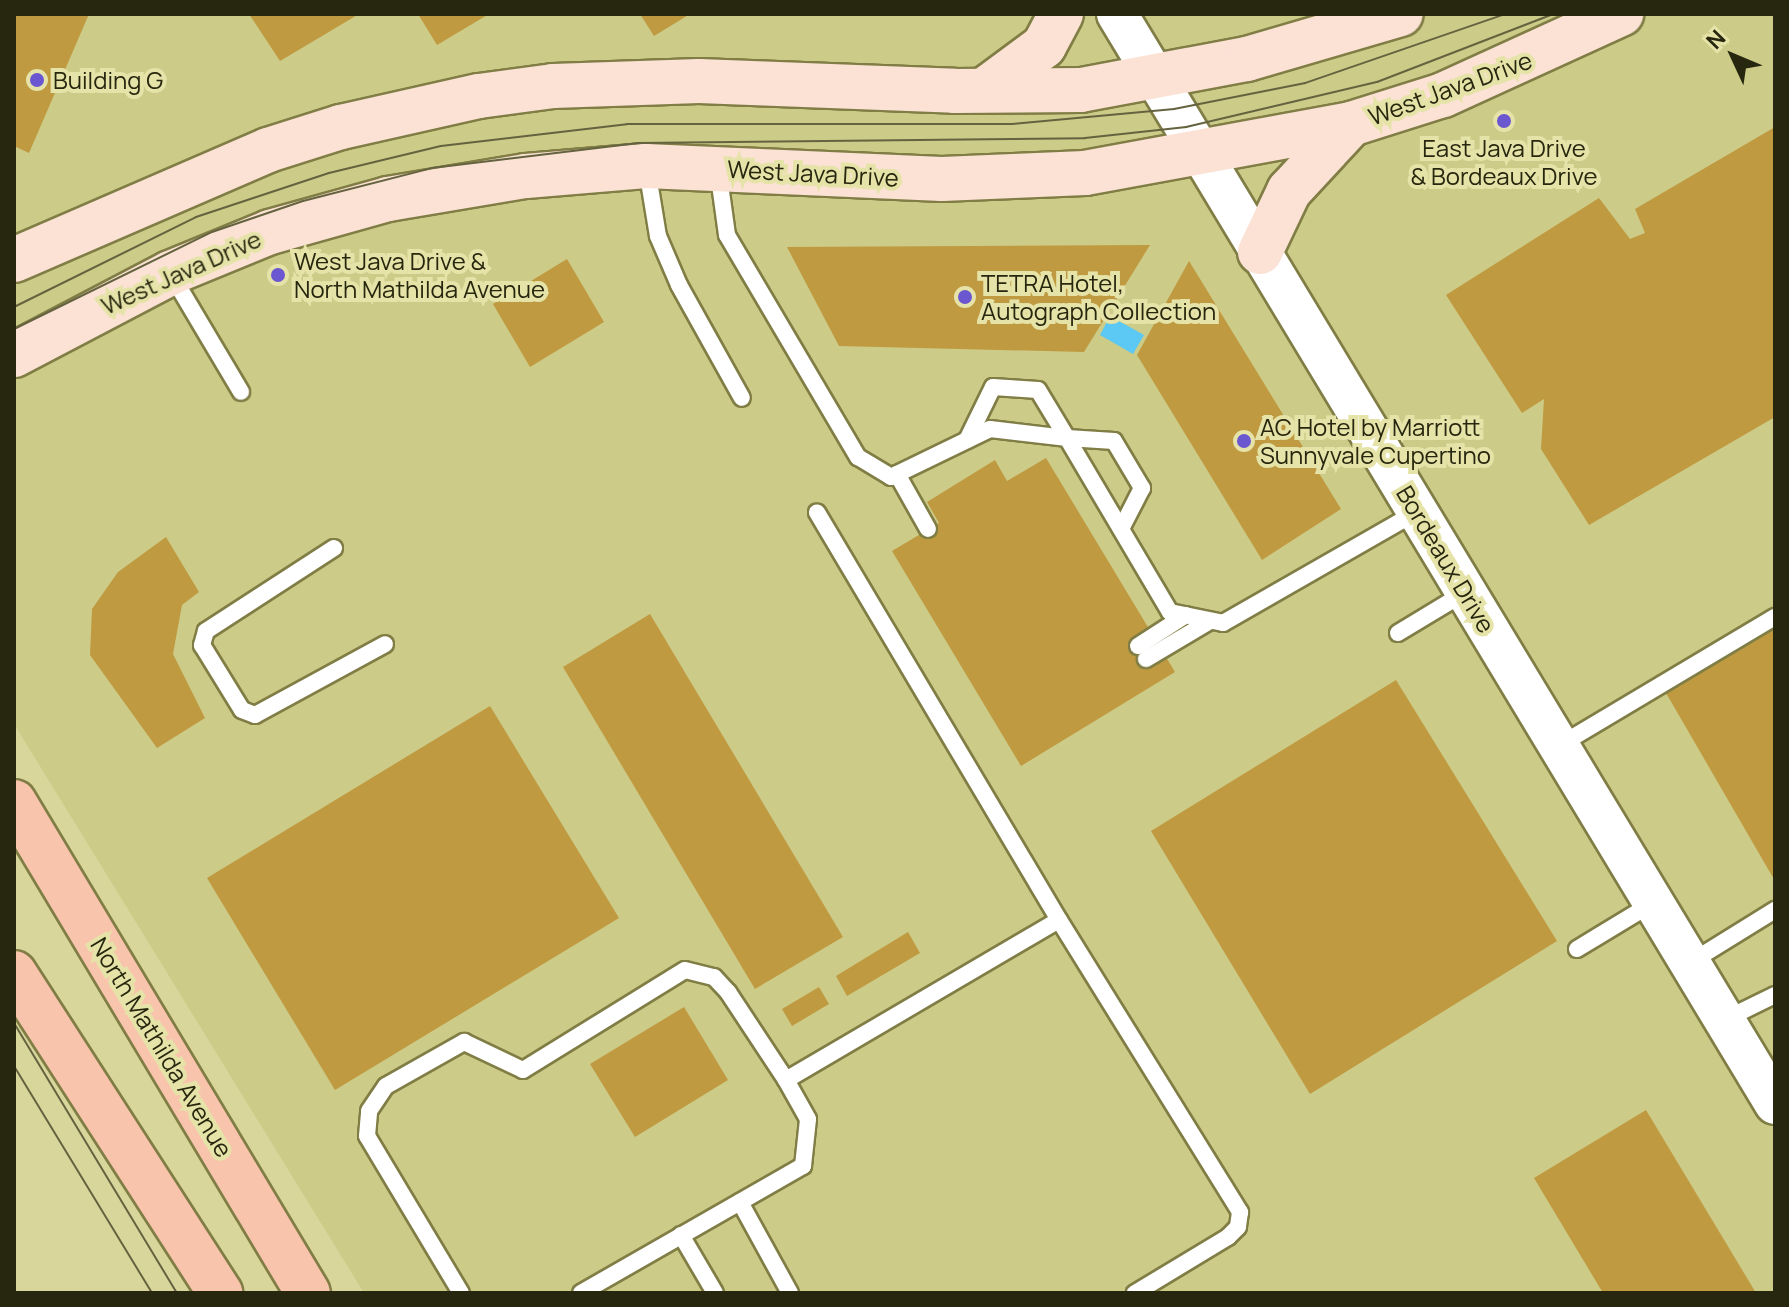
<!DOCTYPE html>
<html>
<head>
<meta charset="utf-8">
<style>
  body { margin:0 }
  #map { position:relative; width:1789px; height:1307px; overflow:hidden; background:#d8d69b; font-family:Manrope,sans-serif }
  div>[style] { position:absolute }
  .built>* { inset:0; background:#cdcb88 }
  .water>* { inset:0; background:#5bc9f3 }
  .building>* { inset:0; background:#bf9a40 }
  .roads { filter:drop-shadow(2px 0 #807d45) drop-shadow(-2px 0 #807d45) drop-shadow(0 2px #807d45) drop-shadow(0 -2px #807d45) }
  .service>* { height:16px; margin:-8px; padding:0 8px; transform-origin:8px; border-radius:8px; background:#fff }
  .tertiary>* { height:40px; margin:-20px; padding:0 20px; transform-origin:20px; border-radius:20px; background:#fff }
  .secondary>* { height:44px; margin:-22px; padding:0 22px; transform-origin:22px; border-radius:22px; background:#fbe2d5 }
  .primary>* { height:44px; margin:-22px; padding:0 22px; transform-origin:22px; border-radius:22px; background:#f8c4ac }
  .tram>* { height:2px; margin:-1px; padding:0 1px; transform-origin:1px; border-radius:1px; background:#65633f }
  .dots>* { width:22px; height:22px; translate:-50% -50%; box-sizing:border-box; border:4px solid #e5e3a8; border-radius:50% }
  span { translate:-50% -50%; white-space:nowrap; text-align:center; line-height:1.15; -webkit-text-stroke:8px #e5e3a8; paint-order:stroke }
  .poi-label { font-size:24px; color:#27260e }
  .left { translate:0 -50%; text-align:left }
  .street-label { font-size:24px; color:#27260e }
  .frame { position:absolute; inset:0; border:16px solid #27260e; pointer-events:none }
  .north { position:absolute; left:1693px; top:16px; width:80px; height:80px; -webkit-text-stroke:6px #e5e3a8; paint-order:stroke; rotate:314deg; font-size:22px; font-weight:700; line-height:32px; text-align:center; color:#27260e }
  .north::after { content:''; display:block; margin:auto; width:28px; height:36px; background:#27260e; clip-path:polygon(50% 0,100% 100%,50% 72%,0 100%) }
</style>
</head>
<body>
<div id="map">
  <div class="built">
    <div style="clip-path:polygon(14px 14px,1775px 14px,1775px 1293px,364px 1293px,14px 724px)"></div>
  </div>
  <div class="water">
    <div style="clip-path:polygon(1110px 316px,1144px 335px,1133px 354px,1100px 335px)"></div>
  </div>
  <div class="building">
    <div style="clip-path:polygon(14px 14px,89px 14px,29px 153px,14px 146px)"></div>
    <div style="clip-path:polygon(249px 14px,359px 14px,280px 61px)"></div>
    <div style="clip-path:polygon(418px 14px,489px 14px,437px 45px)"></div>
    <div style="clip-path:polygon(640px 14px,690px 14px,654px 36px)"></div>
    <div style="clip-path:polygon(1775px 127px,1775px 417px,1589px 525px,1541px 449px,1544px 399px,1522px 413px,1446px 295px,1599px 198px,1630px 239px,1645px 233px,1635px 209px)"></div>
    <div style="clip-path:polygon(1150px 245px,1084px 352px,839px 346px,787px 247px)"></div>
    <div style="clip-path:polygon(567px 259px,604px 322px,530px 367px,493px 304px)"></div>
    <div style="clip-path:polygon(1189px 261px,1341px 509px,1262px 560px,1137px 355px)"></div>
    <div style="clip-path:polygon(1046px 458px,1175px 672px,1021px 766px,892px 551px,939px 523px,927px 502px,995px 460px,1007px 481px)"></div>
    <div style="clip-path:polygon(166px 537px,199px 592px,182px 605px,173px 654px,205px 718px,157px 748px,90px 655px,92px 609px,118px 572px)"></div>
    <div style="clip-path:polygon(650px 614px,843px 937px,755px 989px,563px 667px)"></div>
    <div style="clip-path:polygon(1775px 629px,1775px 881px,1666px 693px)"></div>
    <div style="clip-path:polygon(1396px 680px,1557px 941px,1310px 1094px,1151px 831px)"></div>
    <div style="clip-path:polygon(490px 706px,619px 918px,335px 1090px,207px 878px)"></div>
    <div style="clip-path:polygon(908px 932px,920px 953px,847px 996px,836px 976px)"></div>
    <div style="clip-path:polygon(819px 987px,829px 1004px,792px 1026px,782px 1009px)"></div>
    <div style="clip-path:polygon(684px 1007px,728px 1080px,635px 1137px,590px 1064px)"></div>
    <div style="clip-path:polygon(1646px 1110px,1756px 1293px,1603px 1293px,1534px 1178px)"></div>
  </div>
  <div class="roads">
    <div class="service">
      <div style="left:647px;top:169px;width:68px;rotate:80.7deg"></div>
      <div style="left:658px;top:236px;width:53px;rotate:66.8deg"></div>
      <div style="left:679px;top:285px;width:129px;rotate:60.9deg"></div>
      <div style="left:718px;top:170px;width:66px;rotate:82.1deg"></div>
      <div style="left:727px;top:235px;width:258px;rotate:59.5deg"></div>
      <div style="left:858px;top:457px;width:39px;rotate:31deg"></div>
      <div style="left:891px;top:477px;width:110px;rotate:-25.9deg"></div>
      <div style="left:990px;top:429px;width:78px;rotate:6.7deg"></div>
      <div style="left:1067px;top:438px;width:202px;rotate:59.4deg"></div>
      <div style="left:1170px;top:612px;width:54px;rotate:11.7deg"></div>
      <div style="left:1223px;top:623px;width:224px;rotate:-29.8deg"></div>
      <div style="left:171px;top:274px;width:137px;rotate:59.3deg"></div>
      <div style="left:967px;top:440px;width:59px;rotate:-63.9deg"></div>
      <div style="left:993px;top:387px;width:45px;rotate:3.8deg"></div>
      <div style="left:1038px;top:390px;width:56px;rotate:58.9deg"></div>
      <div style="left:1067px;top:438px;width:47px;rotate:3.7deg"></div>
      <div style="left:1114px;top:441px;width:55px;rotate:59.2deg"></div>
      <div style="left:1142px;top:488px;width:46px;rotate:117.1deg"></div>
      <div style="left:897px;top:474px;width:63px;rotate:60.6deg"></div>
      <div style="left:334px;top:548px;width:153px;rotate:147deg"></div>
      <div style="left:206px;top:631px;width:15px;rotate:106deg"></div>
      <div style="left:202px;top:645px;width:76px;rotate:58.4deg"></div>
      <div style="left:242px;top:710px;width:14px;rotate:21deg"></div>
      <div style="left:255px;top:715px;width:148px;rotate:-28.6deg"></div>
      <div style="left:1398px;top:633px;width:79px;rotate:-31.1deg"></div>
      <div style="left:1138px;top:646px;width:57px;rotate:-32.9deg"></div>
      <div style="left:1146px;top:659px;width:74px;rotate:-30.7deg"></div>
      <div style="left:1560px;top:745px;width:250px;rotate:-30.8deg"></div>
      <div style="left:1059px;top:920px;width:344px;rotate:58.2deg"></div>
      <div style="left:1240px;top:1212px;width:15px;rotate:98deg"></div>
      <div style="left:1238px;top:1227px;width:14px;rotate:135deg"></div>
      <div style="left:1228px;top:1237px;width:109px;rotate:148.9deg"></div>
      <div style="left:1577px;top:949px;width:89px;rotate:-31.2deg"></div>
      <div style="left:1691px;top:962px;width:99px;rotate:-31.8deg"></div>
      <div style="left:1724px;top:1020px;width:57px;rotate:-26.1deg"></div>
      <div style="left:740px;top:1202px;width:104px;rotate:61.2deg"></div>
      <div style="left:681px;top:1235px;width:67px;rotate:59.6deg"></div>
      <div style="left:461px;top:1293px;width:183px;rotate:-120.9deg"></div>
      <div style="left:367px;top:1136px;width:25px;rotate:-85deg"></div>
      <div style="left:369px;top:1111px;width:30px;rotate:-56deg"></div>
      <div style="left:386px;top:1086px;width:90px;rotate:-29.4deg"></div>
      <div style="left:464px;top:1042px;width:65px;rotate:25.4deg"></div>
      <div style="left:523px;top:1070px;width:190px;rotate:-31.7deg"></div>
      <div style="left:685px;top:970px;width:30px;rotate:14deg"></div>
      <div style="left:714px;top:977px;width:21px;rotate:47deg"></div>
      <div style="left:728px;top:992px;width:105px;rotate:56.6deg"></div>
      <div style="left:581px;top:1293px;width:256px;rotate:-29.8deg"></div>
      <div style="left:803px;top:1166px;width:47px;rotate:-83.9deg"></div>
      <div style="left:808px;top:1119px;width:45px;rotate:-119.4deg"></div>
      <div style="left:786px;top:1080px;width:316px;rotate:-30.4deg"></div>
      <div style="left:1059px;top:920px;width:474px;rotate:-120.7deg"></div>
    </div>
    <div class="tertiary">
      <div style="left:1117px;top:14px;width:1273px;rotate:58.88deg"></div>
    </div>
    <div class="secondary">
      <div style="left:986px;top:89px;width:72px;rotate:-36.6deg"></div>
      <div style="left:1044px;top:46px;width:36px;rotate:-62deg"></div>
      <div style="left:1260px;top:252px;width:68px;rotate:-64.6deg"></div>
      <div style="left:1289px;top:191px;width:91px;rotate:-47.2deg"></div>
      <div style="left:14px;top:260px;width:277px;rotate:-23.4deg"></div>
      <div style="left:268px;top:150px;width:77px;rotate:-17.5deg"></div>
      <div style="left:341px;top:127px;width:141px;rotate:-12.7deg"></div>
      <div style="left:479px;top:96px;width:75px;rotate:-7.7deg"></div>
      <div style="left:553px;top:86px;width:146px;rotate:-2deg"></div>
      <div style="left:699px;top:81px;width:256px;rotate:2.2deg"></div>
      <div style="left:955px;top:91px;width:126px;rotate:-0.5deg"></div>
      <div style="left:1081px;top:90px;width:169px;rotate:-10.6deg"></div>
      <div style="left:1247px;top:59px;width:160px;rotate:-16.3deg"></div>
      <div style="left:14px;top:355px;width:176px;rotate:-27.7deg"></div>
      <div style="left:170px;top:273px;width:108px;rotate:-22.3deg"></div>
      <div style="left:270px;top:232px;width:123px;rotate:-15.6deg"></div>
      <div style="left:388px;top:199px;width:140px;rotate:-9.5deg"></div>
      <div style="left:526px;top:176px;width:120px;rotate:-4.8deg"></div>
      <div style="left:646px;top:166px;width:296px;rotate:2.5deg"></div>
      <div style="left:942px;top:179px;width:143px;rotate:-2.4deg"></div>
      <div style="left:1085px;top:173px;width:270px;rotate:-10.4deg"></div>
      <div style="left:1351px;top:124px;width:96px;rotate:-17.5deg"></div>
      <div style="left:1443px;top:95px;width:196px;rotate:-24.5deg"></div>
    </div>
    <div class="primary">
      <div style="left:14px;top:802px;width:572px;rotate:59.09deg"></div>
      <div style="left:14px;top:973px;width:381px;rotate:57.2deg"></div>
    </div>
  </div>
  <div class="tram">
    <div style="left:14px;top:307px;width:203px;rotate:-26.3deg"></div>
    <div style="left:196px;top:217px;width:140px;rotate:-18.3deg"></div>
    <div style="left:329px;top:173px;width:115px;rotate:-13.6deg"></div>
    <div style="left:441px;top:146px;width:187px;rotate:-6.7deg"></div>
    <div style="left:627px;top:124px;width:385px"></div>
    <div style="left:1012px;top:124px;width:163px;rotate:-5.3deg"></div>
    <div style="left:1174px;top:109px;width:134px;rotate:-11.2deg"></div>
    <div style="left:1305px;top:83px;width:212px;rotate:-19deg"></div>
    <div style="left:14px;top:329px;width:220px;rotate:-26.1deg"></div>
    <div style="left:212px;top:232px;width:96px;rotate:-18.8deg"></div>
    <div style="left:303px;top:201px;width:133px;rotate:-14.3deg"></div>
    <div style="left:432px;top:168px;width:208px;rotate:-6.9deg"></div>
    <div style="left:638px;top:143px;width:447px;rotate:-0.6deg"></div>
    <div style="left:1085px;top:138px;width:102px;rotate:-6.2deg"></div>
    <div style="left:1186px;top:127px;width:196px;rotate:-13.3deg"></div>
    <div style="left:1377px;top:82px;width:189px;rotate:-21.1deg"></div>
    <div style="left:14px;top:1023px;width:315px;rotate:58.9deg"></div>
    <div style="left:14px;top:1066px;width:266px;rotate:58.7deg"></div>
  </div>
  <div class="dots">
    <div style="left:37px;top:80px;background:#6b57d0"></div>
    <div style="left:1504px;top:121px;background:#6b57d0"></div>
    <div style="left:278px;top:275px;background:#6b57d0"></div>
    <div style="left:965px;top:297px;background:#6b57d0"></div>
    <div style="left:1244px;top:441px;background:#6b57d0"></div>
  </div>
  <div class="poi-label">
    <span class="left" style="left:53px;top:80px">Building G</span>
    <span style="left:1504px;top:162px">East Java Drive<br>&amp; Bordeaux Drive</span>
    <span class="left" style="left:294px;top:275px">West Java Drive &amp;<br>North Mathilda Avenue</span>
    <span class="left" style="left:981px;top:297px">TETRA Hotel,<br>Autograph Collection</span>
    <span class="left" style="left:1260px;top:441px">AC Hotel by Marriott<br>Sunnyvale Cupertino</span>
  </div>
  <div class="street-label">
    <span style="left:1450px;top:88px;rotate:-20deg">West Java Drive</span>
    <span style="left:813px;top:173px;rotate:3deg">West Java Drive</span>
    <span style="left:181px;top:272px;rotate:-24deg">West Java Drive</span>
    <span style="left:1446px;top:559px;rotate:59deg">Bordeaux Drive</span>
    <span style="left:162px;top:1047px;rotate:59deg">North Mathilda Avenue</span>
  </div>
  <div class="frame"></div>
  <div class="north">N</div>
</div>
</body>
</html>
